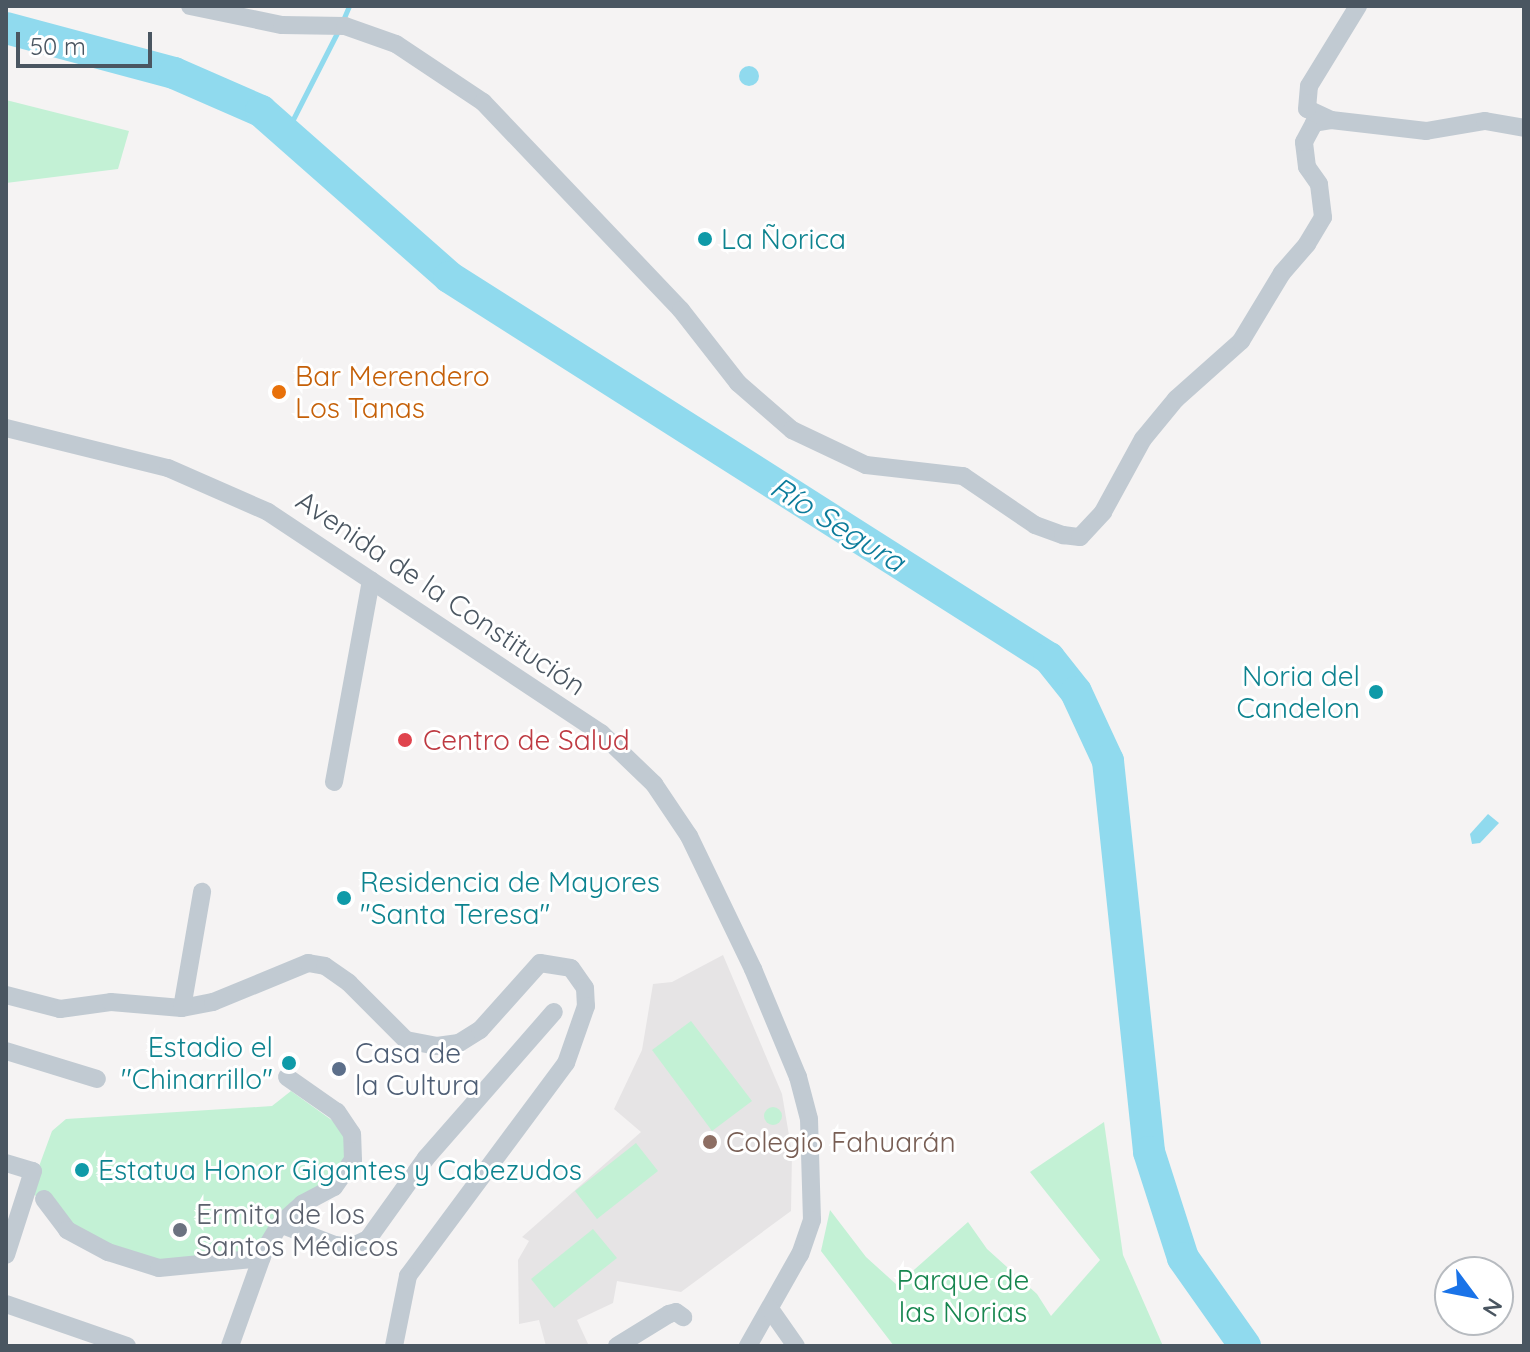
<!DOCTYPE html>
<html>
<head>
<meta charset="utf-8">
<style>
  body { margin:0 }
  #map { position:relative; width:1530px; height:1352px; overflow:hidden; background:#f5f3f3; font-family:Quicksand,sans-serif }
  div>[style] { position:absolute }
  .education>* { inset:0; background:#e6e4e5 }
  .green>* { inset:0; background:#c3f1d5 }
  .round { border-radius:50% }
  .water>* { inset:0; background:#90daee }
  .stream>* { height:5px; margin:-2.5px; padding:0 2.5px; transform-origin:2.5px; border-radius:2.5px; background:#90daee }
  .river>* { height:32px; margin:-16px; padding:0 16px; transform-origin:16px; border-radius:16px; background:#90daee }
  .minor>* { height:18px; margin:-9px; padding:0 9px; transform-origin:9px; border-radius:9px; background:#c1cad2 }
  .dots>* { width:22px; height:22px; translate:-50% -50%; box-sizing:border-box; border:4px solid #fff; border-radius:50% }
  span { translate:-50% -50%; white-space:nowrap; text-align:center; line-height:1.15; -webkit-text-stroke:6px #fff; paint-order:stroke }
  .culture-label { font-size:28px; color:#0d838f }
  .left { translate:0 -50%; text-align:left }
  .right { translate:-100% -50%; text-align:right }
  .food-label { font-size:28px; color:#c56008 }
  .street-label { font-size:28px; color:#4a5661 }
  .health-label { font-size:28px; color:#be3a42 }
  .service-label { font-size:28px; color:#4e5e75 }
  .education-label { font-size:28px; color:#785e54 }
  .worship-label { font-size:28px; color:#5b616d }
  .park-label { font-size:28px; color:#17864f }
  .water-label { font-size:30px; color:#0c7c9b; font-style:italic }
  .frame { position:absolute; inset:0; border:8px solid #4a5661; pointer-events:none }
  .north { position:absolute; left:1434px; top:1256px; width:80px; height:80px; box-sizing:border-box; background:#fff; border:2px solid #b7bbc0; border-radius:50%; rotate:122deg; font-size:22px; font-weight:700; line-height:32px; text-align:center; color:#4a5661 }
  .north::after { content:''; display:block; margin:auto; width:28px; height:36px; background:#1a73e8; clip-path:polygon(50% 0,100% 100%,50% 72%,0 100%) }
  .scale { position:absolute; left:16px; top:32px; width:136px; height:36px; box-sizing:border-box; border:4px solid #4a5661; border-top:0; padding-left:10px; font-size:24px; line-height:28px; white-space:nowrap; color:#4a5661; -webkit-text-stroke:6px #fff; paint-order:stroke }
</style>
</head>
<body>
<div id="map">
  <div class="education">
    <div style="clip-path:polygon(723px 955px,782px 1094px,792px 1153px,791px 1211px,681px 1292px,617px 1281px,613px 1303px,577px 1320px,589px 1346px,546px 1346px,539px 1320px,519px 1324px,518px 1260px,529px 1241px,522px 1237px,641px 1132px,614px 1109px,642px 1050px,653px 984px,672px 982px)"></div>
  </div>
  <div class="green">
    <div style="clip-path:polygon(6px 100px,129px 131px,118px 169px,6px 183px)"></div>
    <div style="clip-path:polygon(691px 1021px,752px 1101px,712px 1131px,652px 1050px)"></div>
    <div style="clip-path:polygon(291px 1091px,340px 1126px,346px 1134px,345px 1167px,253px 1256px,158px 1261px,112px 1247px,72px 1227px,30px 1191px,52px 1131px,66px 1119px,272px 1106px)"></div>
    <div class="round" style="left:764px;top:1107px;width:18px;height:18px"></div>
    <div style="clip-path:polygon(1104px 1122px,1123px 1255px,1163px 1346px,894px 1346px,821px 1251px,830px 1210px,866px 1257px,897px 1285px,968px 1222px,987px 1249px,1037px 1294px,1051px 1316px,1100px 1260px,1030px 1172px)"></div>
    <div style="clip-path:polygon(636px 1143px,658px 1171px,597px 1219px,575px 1191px)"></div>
    <div style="clip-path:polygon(593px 1229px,617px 1258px,554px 1308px,531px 1279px)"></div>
  </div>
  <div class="water">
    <div class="round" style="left:739px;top:66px;width:20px;height:20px"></div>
    <div style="clip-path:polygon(1488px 814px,1499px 823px,1480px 843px,1472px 844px,1470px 834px)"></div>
  </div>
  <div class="stream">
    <div style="left:343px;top:20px;width:15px;rotate:-67deg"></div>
    <div style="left:286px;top:133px;width:117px;rotate:-63deg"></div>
  </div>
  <div class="river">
    <div style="left:6px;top:28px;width:174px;rotate:15deg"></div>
    <div style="left:174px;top:73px;width:95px;rotate:23.6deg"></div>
    <div style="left:261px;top:111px;width:251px;rotate:41.4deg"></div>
    <div style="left:449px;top:277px;width:711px;rotate:32.42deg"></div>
    <div style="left:1049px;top:658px;width:43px;rotate:51.5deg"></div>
    <div style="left:1076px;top:692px;width:76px;rotate:65.1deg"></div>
    <div style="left:1108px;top:761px;width:393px;rotate:84deg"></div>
    <div style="left:1149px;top:1152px;width:111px;rotate:72.2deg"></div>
    <div style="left:1183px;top:1258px;width:108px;rotate:54.8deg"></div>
  </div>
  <div class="minor">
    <div style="left:190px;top:6px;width:94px;rotate:11.7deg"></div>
    <div style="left:282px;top:25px;width:63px;rotate:0.9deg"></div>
    <div style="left:345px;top:26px;width:54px;rotate:19.4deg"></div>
    <div style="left:396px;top:44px;width:105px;rotate:33.7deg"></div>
    <div style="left:483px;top:102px;width:287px;rotate:46.4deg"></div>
    <div style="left:681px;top:310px;width:93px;rotate:52deg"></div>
    <div style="left:738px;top:383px;width:72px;rotate:41deg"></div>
    <div style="left:792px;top:430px;width:82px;rotate:25.3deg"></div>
    <div style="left:866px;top:465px;width:98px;rotate:6.5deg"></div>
    <div style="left:963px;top:476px;width:87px;rotate:34.2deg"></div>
    <div style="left:1035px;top:525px;width:30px;rotate:20deg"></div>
    <div style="left:1063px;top:535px;width:17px;rotate:7deg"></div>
    <div style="left:1080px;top:537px;width:34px;rotate:-47deg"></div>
    <div style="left:1103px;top:512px;width:83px;rotate:-61.3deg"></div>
    <div style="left:1143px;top:439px;width:52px;rotate:-50.5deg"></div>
    <div style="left:1176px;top:399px;width:87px;rotate:-41.7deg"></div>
    <div style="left:1241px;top:341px;width:79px;rotate:-58.9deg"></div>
    <div style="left:1282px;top:273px;width:38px;rotate:-49deg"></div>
    <div style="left:1307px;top:244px;width:31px;rotate:-59deg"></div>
    <div style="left:1323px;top:217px;width:33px;rotate:-97deg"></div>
    <div style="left:1319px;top:184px;width:21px;rotate:-125deg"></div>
    <div style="left:1307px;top:167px;width:25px;rotate:-97deg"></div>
    <div style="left:1304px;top:142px;width:21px;rotate:-62deg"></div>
    <div style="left:1314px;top:123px;width:17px;rotate:-10deg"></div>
    <div style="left:1331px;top:120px;width:96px;rotate:6.6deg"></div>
    <div style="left:1426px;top:131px;width:60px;rotate:-9.6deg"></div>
    <div style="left:1485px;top:121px;width:40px;rotate:10deg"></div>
    <div style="left:1331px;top:120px;width:26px;rotate:-155deg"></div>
    <div style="left:1307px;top:109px;width:23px;rotate:-85deg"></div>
    <div style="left:1309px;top:86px;width:94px;rotate:-58.5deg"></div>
    <div style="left:6px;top:428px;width:167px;rotate:13.9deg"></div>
    <div style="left:168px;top:468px;width:109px;rotate:23.7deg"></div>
    <div style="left:268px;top:512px;width:400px;rotate:33.6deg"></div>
    <div style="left:601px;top:733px;width:74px;rotate:43.9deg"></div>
    <div style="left:654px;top:784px;width:63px;rotate:56.1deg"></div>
    <div style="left:689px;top:836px;width:148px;rotate:64.3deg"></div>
    <div style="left:753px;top:969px;width:117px;rotate:67.4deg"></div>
    <div style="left:798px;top:1077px;width:43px;rotate:75.3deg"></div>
    <div style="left:809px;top:1119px;width:101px;rotate:88.3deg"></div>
    <div style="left:812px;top:1220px;width:36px;rotate:109deg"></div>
    <div style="left:800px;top:1254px;width:106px;rotate:119.5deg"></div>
    <div style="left:334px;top:782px;width:205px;rotate:-79.6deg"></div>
    <div style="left:6px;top:995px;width:56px;rotate:14.5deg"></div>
    <div style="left:60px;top:1009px;width:51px;rotate:-7.8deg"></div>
    <div style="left:111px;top:1002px;width:71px;rotate:4.8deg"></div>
    <div style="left:182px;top:1008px;width:32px;rotate:-11deg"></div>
    <div style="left:213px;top:1002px;width:103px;rotate:-22.3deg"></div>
    <div style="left:308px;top:963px;width:17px;rotate:10deg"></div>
    <div style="left:325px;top:966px;width:29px;rotate:35deg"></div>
    <div style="left:349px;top:983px;width:81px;rotate:45deg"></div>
    <div style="left:406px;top:1040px;width:32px;rotate:11deg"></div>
    <div style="left:437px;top:1046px;width:22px;rotate:-8deg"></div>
    <div style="left:459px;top:1043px;width:25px;rotate:-32deg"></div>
    <div style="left:480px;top:1030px;width:90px;rotate:-48.2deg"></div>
    <div style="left:540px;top:963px;width:31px;rotate:9deg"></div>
    <div style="left:571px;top:968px;width:24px;rotate:55deg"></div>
    <div style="left:585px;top:988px;width:18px;rotate:87deg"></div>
    <div style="left:586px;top:1006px;width:60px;rotate:109.3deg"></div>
    <div style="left:566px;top:1063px;width:265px;rotate:126.6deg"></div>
    <div style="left:408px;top:1276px;width:71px;rotate:101.3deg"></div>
    <div style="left:182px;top:1008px;width:118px;rotate:-80.2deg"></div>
    <div style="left:6px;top:1051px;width:95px;rotate:17.1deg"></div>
    <div style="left:6px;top:1163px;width:28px;rotate:17deg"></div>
    <div style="left:33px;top:1171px;width:88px;rotate:107.8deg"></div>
    <div style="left:44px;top:1199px;width:39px;rotate:53deg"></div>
    <div style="left:67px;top:1230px;width:47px;rotate:28.2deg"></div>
    <div style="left:108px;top:1252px;width:53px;rotate:17.4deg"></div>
    <div style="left:159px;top:1268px;width:103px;rotate:-5.5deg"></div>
    <div style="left:280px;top:1224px;width:59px;rotate:20.9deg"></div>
    <div style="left:335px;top:1245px;width:16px;rotate:7deg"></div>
    <div style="left:351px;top:1247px;width:19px;rotate:-25deg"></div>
    <div style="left:368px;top:1239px;width:100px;rotate:-54.4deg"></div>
    <div style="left:426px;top:1158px;width:194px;rotate:-48.8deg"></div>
    <div style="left:6px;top:1304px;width:128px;rotate:19.1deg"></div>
    <div style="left:770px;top:1309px;width:45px;rotate:54.9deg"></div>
    <div style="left:230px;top:1346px;width:101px;rotate:-70.3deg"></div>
    <div style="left:264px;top:1251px;width:31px;rotate:-59deg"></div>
    <div style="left:280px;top:1224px;width:30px;rotate:-42deg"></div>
    <div style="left:302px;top:1204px;width:36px;rotate:-28deg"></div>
    <div style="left:334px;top:1187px;width:33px;rotate:-55deg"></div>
    <div style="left:353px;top:1160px;width:26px;rotate:-92deg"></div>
    <div style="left:352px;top:1134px;width:27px;rotate:-124deg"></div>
    <div style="left:337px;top:1112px;width:61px;rotate:-145deg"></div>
    <div style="left:617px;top:1346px;width:61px;rotate:-31.6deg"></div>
    <div style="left:669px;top:1314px;width:7px;rotate:-16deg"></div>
    <div style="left:676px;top:1312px;width:9px;rotate:36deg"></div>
  </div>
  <div class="dots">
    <div style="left:705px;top:239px;background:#0f9aa8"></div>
    <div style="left:279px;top:392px;background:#e8710a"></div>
    <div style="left:1376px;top:692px;background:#0f9aa8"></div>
    <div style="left:405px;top:740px;background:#e0444e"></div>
    <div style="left:344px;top:898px;background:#0f9aa8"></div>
    <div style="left:289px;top:1063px;background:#0f9aa8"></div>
    <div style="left:339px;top:1069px;background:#5c6f8a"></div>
    <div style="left:710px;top:1142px;background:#8d6e63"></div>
    <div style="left:82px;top:1170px;background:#0f9aa8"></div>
    <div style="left:180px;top:1230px;background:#6b7280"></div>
  </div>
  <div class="culture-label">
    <span class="left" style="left:721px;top:239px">La Ñorica</span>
    <span class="right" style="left:1360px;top:692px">Noria del<br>Candelon</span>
    <span class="left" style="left:360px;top:898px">Residencia de Mayores<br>"Santa Teresa"</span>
    <span class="right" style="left:273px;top:1063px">Estadio el<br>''Chinarrillo''</span>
    <span class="left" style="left:98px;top:1170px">Estatua Honor Gigantes y Cabezudos</span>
  </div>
  <div class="food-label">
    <span class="left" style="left:295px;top:392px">Bar Merendero<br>Los Tanas</span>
  </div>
  <div class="street-label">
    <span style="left:441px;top:593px;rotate:34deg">Avenida de la Constitución</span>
  </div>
  <div class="health-label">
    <span class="left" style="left:423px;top:740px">Centro de Salud</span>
  </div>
  <div class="service-label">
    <span class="left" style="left:355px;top:1069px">Casa de<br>la Cultura</span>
  </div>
  <div class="education-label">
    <span class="left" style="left:726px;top:1142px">Colegio Fahuarán</span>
  </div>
  <div class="worship-label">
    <span class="left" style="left:196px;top:1230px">Ermita de los<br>Santos Médicos</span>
  </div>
  <div class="park-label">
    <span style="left:963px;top:1296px">Parque de<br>las Norias</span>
  </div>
  <div class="water-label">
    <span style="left:838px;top:524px;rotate:32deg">Río Segura</span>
  </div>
  <div class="frame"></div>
  <div class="north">N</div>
  <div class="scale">50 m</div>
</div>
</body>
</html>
